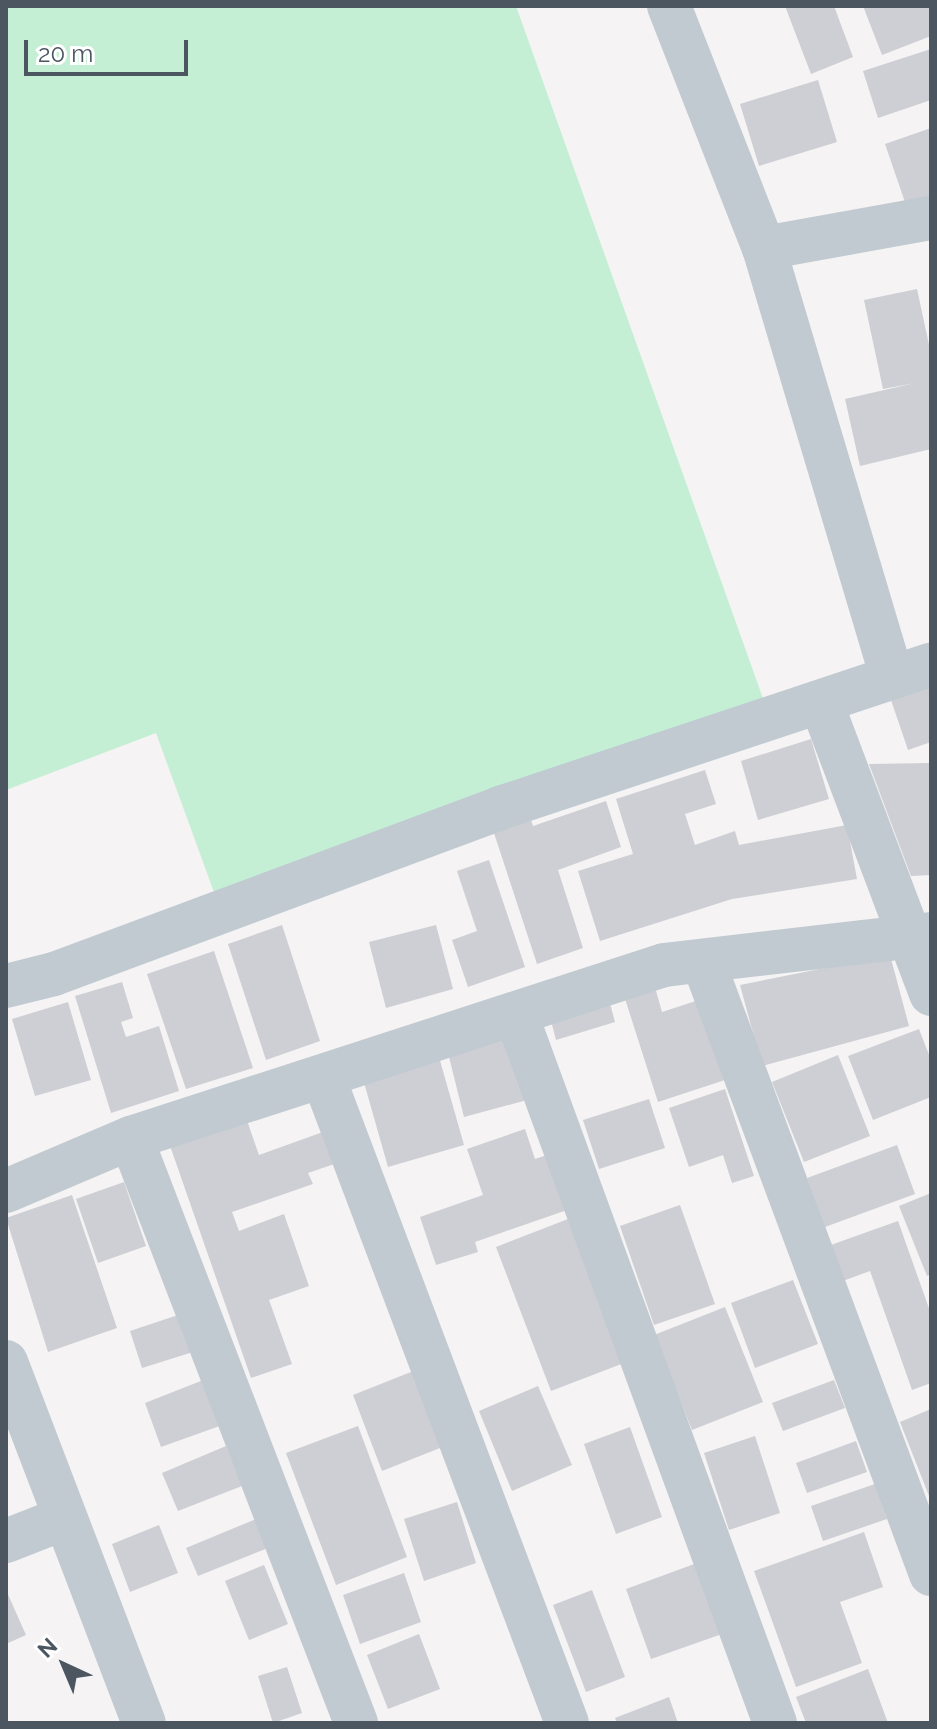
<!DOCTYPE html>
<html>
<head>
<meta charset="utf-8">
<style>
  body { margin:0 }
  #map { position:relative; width:937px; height:1729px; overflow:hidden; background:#f5f3f3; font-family:Raleway,sans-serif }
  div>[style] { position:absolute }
  .green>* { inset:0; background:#c4efd5 }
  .building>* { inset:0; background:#cdcfd4 }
  .minor>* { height:44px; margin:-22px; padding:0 22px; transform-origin:22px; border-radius:22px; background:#c1cad1 }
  span { translate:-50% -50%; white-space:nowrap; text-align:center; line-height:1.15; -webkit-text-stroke:6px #fff; paint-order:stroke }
  .frame { position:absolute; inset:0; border:8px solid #4b5660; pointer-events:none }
  .north { position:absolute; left:24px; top:1625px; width:80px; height:80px; -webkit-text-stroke:6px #fff; paint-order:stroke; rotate:316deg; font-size:22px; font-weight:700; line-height:32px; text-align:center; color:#4b5660 }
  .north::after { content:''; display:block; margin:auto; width:28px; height:36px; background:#4b5660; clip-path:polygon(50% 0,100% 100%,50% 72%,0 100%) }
  .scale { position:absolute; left:24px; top:40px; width:164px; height:36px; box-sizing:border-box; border:4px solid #4b5660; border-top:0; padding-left:10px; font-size:24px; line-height:28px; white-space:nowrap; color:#4b5660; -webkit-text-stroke:6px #fff; paint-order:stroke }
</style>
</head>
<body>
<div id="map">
  <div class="green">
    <div style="clip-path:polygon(6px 6px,516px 6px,771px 721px,215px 895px,156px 733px,6px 790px)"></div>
  </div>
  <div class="building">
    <div style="clip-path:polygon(785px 6px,834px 6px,853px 57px,811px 74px)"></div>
    <div style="clip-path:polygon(863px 6px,931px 6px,931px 36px,882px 55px)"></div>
    <div style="clip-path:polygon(931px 49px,931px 100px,878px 118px,863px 71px)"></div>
    <div style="clip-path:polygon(818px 80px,837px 142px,759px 166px,740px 104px)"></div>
    <div style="clip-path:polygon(931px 128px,931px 200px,907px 208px,885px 144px)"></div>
    <div style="clip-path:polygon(917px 289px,931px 354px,931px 449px,860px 466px,845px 399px,915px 383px,883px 389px,864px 300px)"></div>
    <div style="clip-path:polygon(931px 686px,931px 742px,908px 750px,891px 700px)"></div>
    <div style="clip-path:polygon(811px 739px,829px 799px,758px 820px,741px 761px)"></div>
    <div style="clip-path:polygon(931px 763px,931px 875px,911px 876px,869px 764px)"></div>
    <div style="clip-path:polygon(705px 770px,716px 804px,685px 814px,695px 845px,735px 831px,739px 845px,847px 825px,857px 879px,732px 899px,600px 941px,578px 871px,633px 854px,616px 799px)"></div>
    <div style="clip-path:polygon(606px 801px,621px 847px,558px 870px,583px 948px,537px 964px,491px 824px,528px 811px,533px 826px)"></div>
    <div style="clip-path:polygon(489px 860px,525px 967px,468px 987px,452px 940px,477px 931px,457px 871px)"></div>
    <div style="clip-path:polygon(282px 925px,320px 1041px,266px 1060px,228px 944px)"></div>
    <div style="clip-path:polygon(436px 925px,453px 989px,386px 1008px,369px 942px)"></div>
    <div style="clip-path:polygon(214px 951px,253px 1068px,186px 1089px,147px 974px)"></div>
    <div style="clip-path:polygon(890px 955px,909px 1026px,762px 1066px,740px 985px)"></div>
    <div style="clip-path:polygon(651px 973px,662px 1012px,702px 999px,728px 1079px,658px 1102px,620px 983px)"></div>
    <div style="clip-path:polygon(122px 982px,133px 1018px,121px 1022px,126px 1037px,159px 1026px,179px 1091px,111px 1113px,75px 996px)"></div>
    <div style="clip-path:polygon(607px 992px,615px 1022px,556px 1040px,548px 1009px)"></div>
    <div style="clip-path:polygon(68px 1002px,91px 1080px,35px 1096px,12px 1019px)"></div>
    <div style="clip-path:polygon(509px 1029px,527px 1100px,464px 1117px,446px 1045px)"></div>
    <div style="clip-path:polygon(919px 1029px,931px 1060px,931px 1097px,873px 1120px,848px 1056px)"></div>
    <div style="clip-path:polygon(437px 1050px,464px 1145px,388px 1167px,361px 1072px)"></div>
    <div style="clip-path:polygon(838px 1055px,870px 1136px,804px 1162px,772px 1082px)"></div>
    <div style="clip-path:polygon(725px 1089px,754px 1176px,732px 1183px,723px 1155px,689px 1167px,669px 1108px)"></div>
    <div style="clip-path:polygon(649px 1099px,665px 1148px,599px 1169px,583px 1120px)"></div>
    <div style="clip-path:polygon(244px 1112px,259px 1155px,334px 1128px,346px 1160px,308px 1173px,313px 1184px,232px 1212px,239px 1231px,284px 1214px,309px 1286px,269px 1300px,292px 1364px,251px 1378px,168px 1140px)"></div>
    <div style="clip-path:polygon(525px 1129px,535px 1159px,547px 1155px,567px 1210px,475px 1242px,478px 1252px,436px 1265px,420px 1217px,483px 1195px,467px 1149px)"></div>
    <div style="clip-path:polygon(897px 1145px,915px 1194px,825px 1227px,807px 1178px)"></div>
    <div style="clip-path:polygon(124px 1182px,146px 1246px,98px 1263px,76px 1199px)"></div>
    <div style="clip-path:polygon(931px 1193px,931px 1274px,927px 1276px,899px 1206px)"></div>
    <div style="clip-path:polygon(72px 1195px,117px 1328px,48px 1352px,6px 1218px)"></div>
    <div style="clip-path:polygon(680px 1205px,715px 1304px,654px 1325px,620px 1226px)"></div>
    <div style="clip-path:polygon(568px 1219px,624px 1363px,551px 1391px,496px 1247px)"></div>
    <div style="clip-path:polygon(898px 1221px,931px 1314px,931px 1383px,912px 1390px,870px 1271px,840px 1282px,828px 1246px)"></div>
    <div style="clip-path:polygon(793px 1280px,818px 1344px,755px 1368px,731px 1303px)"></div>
    <div style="clip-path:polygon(725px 1307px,763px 1402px,692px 1430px,654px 1335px)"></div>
    <div style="clip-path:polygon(181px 1314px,193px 1352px,142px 1368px,130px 1331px)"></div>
    <div style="clip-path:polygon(421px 1368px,450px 1444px,382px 1471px,353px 1395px)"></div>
    <div style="clip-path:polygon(211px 1377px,228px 1423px,161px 1447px,145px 1403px)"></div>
    <div style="clip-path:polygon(834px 1380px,845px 1408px,783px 1431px,772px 1403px)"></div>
    <div style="clip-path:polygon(538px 1386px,572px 1465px,512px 1491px,479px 1411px)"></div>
    <div style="clip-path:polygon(931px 1409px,931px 1501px,900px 1422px)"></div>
    <div style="clip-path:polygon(358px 1426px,407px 1557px,336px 1585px,286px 1453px)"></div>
    <div style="clip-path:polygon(630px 1427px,662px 1517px,616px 1534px,584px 1444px)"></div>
    <div style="clip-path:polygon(755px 1436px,780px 1513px,729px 1530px,704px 1453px)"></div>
    <div style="clip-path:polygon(856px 1441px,867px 1472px,807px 1493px,796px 1463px)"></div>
    <div style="clip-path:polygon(226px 1446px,242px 1486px,178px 1511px,162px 1473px)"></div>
    <div style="clip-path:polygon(875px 1484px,887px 1519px,823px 1541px,811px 1506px)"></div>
    <div style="clip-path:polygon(457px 1502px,476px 1563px,424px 1581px,404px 1519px)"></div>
    <div style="clip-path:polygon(256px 1519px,268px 1548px,198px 1576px,186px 1548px)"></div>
    <div style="clip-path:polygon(159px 1525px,178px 1573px,130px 1592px,112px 1544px)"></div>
    <div style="clip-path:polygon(864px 1532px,883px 1587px,840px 1602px,862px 1663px,796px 1687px,754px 1571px)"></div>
    <div style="clip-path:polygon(697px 1563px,722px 1634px,651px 1659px,626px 1589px)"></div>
    <div style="clip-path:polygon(264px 1565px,288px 1624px,249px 1640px,225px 1581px)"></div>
    <div style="clip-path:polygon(404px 1573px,421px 1622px,360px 1644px,343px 1595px)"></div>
    <div style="clip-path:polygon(6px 1590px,26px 1635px,6px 1644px)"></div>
    <div style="clip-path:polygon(592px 1590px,625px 1677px,586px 1692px,553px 1605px)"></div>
    <div style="clip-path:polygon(419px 1634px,440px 1689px,388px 1709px,367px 1655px)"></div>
    <div style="clip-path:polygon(287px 1667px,302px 1713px,273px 1723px,258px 1676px)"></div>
    <div style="clip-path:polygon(868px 1669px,888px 1723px,806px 1723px,796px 1697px)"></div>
    <div style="clip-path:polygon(669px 1697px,678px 1723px,617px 1723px,615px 1718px)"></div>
  </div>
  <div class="minor">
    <div style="left:669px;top:6px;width:260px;rotate:68.6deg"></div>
    <div style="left:764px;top:248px;width:448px;rotate:73.4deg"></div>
    <div style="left:764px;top:248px;width:170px;rotate:-10.2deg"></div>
    <div style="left:822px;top:705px;width:309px;rotate:69.3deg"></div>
    <div style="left:703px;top:961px;width:654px;rotate:69.6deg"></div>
    <div style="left:6px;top:986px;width:49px;rotate:-14deg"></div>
    <div style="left:54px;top:974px;width:476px;rotate:-20.4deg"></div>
    <div style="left:500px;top:808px;width:454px;rotate:-18.4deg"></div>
    <div style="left:517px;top:1017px;width:752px;rotate:69.93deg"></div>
    <div style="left:324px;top:1079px;width:688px;rotate:69.33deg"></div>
    <div style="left:131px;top:1138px;width:627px;rotate:68.96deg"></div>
    <div style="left:6px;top:1191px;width:136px;rotate:-23deg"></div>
    <div style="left:131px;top:1138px;width:560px;rotate:-17.98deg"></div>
    <div style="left:664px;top:965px;width:269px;rotate:-6.6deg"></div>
    <div style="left:6px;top:1362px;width:386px;rotate:69.1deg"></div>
    <div style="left:6px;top:1541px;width:63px;rotate:-21.3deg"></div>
  </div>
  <div class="frame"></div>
  <div class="north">N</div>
  <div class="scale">20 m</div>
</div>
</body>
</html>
